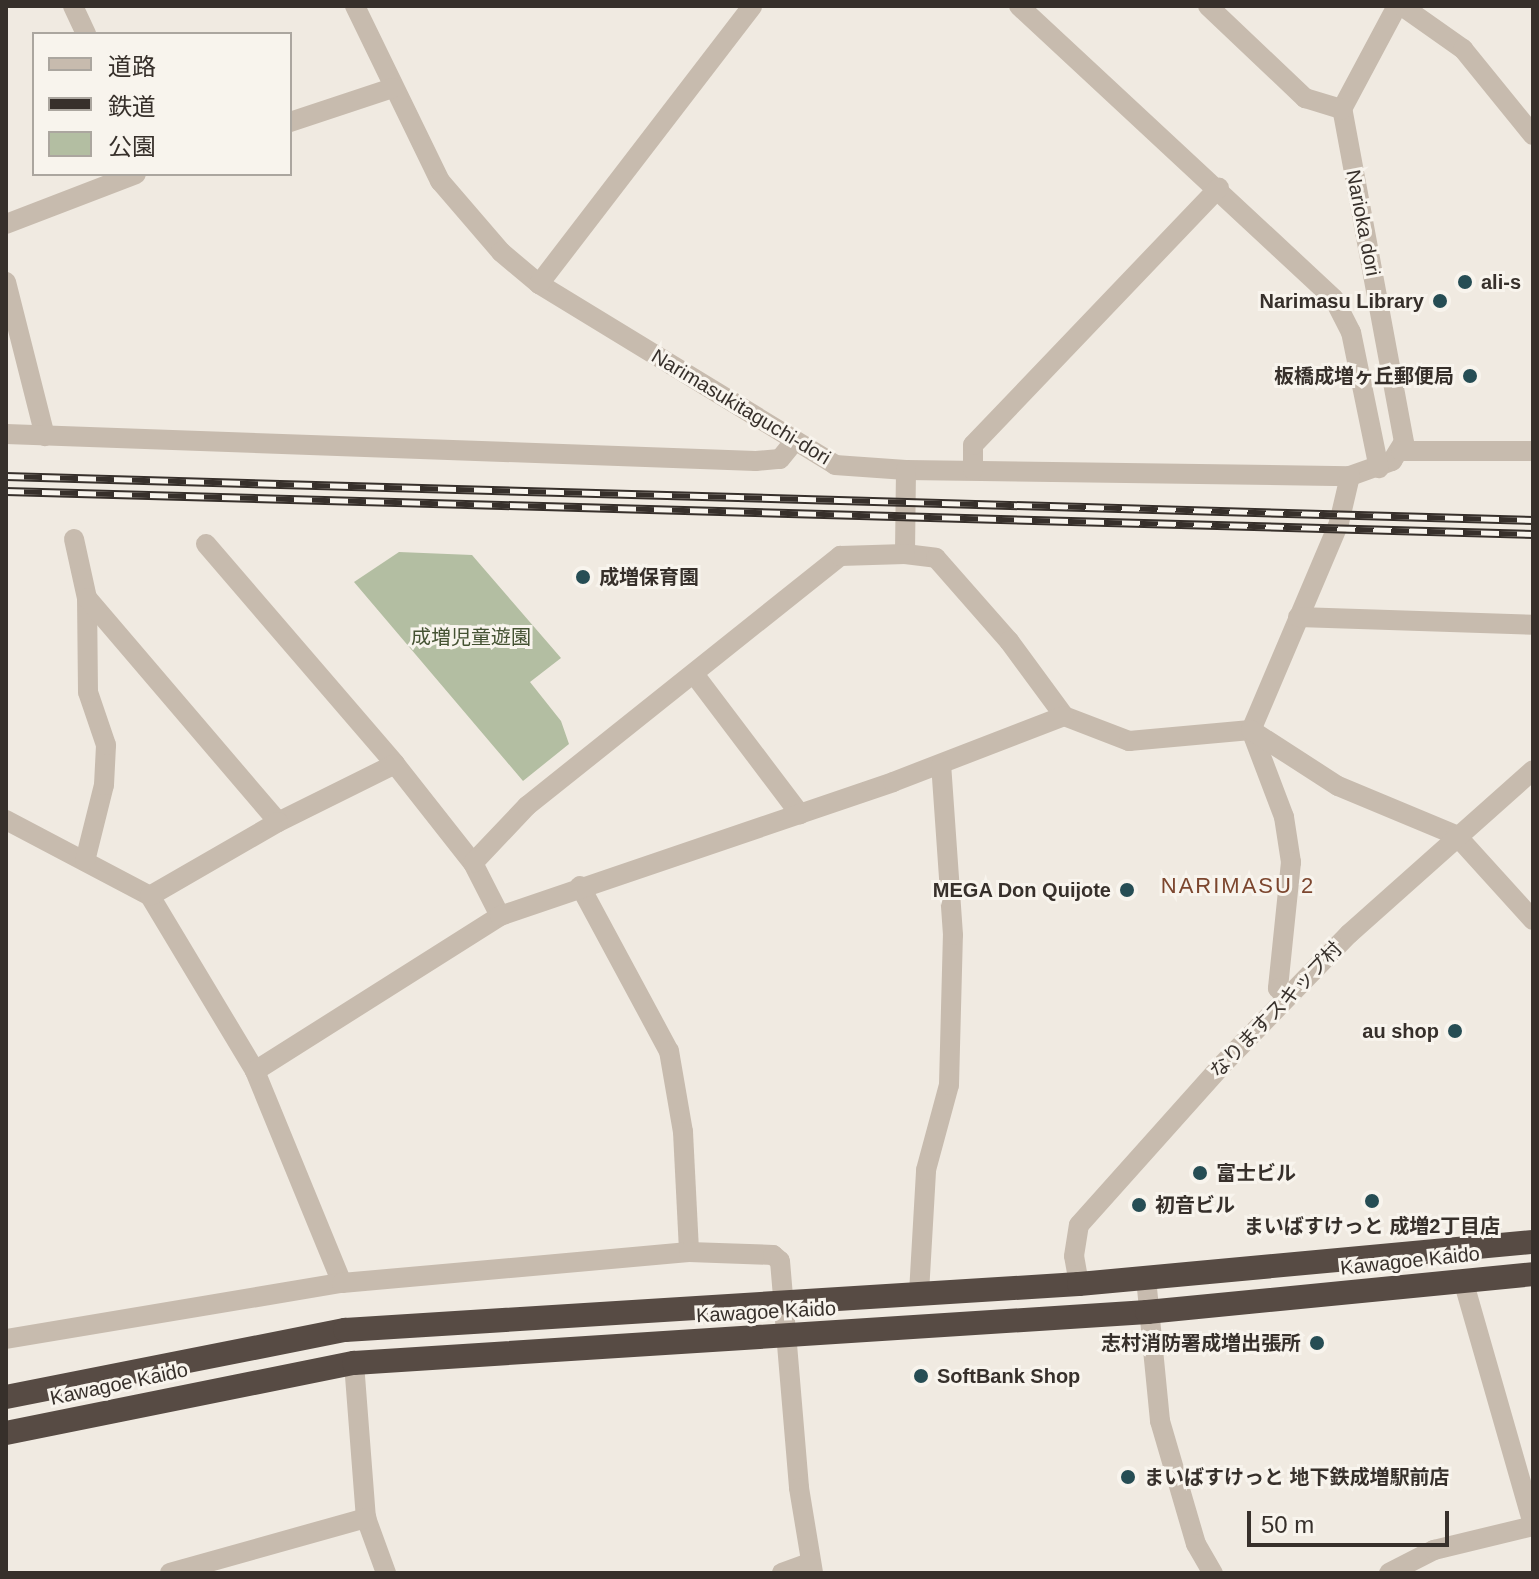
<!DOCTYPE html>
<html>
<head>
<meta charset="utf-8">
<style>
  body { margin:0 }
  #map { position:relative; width:1539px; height:1579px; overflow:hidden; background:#f0eae1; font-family:Helvetica,"Noto Sans JP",sans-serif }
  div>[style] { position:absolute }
  .green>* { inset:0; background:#b3bea2 }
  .minor>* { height:20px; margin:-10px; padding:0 10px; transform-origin:10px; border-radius:10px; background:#c7bbae }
  .highway>* { height:24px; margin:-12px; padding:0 12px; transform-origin:12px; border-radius:12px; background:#574b44 }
  .rail>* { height:9px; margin-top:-4.5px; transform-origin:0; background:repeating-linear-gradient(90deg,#f8f4ed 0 18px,#37302b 0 36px); box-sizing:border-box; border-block:2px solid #37302b }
  .dots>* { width:22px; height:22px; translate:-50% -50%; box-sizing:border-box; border:4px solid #f8f4ed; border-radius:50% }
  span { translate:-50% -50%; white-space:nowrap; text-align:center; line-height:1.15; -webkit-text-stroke:6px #f8f4ed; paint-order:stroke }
  .street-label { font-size:20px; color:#37302b }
  .poi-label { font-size:20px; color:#37302b; font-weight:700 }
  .left { translate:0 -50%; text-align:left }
  .right { translate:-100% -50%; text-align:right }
  .park-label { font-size:20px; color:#445232 }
  .neighbourhood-label { font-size:22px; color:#7c462e; letter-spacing:2px }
  .frame { position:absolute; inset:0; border:8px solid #37302b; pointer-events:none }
  .legend { position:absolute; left:32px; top:32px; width:260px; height:144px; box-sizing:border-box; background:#f8f4ed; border:2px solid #aba69f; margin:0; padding:10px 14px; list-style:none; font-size:24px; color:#37302b }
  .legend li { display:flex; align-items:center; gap:16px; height:40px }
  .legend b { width:40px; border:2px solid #aba69f }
  .scale { position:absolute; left:1247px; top:1511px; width:202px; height:36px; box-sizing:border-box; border:4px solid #37302b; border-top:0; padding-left:10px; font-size:24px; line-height:28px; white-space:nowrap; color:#37302b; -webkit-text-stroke:6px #f8f4ed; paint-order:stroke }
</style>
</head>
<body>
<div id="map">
  <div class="green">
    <div style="clip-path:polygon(399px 552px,472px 555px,561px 658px,530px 682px,561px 721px,569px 744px,523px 781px,354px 582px)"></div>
  </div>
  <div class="minor">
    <div style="left:73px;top:6px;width:31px;rotate:65deg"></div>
    <div style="left:355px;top:6px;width:195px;rotate:64.1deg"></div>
    <div style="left:440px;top:181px;width:94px;rotate:49.3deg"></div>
    <div style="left:501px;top:252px;width:50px;rotate:40.1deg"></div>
    <div style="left:539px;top:284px;width:347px;rotate:31.4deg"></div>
    <div style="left:835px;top:465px;width:71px;rotate:4deg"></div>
    <div style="left:906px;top:470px;width:444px;rotate:0.8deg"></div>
    <div style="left:1350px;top:476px;width:45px;rotate:-19.7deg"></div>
    <div style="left:1392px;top:461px;width:22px;rotate:-58deg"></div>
    <div style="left:1404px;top:442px;width:339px;rotate:-100.5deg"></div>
    <div style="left:1342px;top:109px;width:117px;rotate:-61.9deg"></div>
    <div style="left:1019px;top:6px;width:430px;rotate:42.9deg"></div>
    <div style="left:1334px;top:299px;width:37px;rotate:63deg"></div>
    <div style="left:1351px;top:332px;width:139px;rotate:78.4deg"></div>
    <div style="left:1208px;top:6px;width:134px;rotate:43.5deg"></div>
    <div style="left:1305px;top:98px;width:39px;rotate:17deg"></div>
    <div style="left:1402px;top:6px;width:75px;rotate:35.2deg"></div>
    <div style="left:1463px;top:49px;width:111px;rotate:50.9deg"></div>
    <div style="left:290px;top:122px;width:108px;rotate:-18.4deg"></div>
    <div style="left:6px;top:224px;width:139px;rotate:-21deg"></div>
    <div style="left:6px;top:282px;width:159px;rotate:75.8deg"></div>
    <div style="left:539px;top:284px;width:350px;rotate:-52.5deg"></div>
    <div style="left:6px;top:434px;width:750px;rotate:2.06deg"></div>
    <div style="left:756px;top:461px;width:24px;rotate:-5deg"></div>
    <div style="left:780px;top:459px;width:21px;rotate:-51deg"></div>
    <div style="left:1401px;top:451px;width:132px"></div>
    <div style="left:906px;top:470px;width:84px;rotate:90.7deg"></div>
    <div style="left:905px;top:554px;width:31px;rotate:7deg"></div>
    <div style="left:936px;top:558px;width:111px;rotate:48.7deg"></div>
    <div style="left:1009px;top:641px;width:93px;rotate:53.7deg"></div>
    <div style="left:1064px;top:716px;width:70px;rotate:21deg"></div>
    <div style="left:1129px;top:741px;width:122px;rotate:-5.2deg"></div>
    <div style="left:1251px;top:730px;width:93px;rotate:69.2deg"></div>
    <div style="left:1284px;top:817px;width:46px;rotate:81.2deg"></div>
    <div style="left:1291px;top:862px;width:127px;rotate:95.9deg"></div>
    <div style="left:1278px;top:988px;width:13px;rotate:51deg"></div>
    <div style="left:973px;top:470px;width:25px;rotate:-90deg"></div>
    <div style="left:973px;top:445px;width:356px;rotate:-46.3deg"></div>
    <div style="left:1350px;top:476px;width:48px;rotate:103.2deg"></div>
    <div style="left:1339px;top:523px;width:225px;rotate:113deg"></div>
    <div style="left:1251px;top:730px;width:103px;rotate:32.8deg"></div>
    <div style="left:1338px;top:786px;width:128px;rotate:22.6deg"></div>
    <div style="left:1456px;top:835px;width:115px;rotate:47.8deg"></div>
    <div style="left:74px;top:539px;width:60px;rotate:77.6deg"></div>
    <div style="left:206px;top:544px;width:290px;rotate:49.3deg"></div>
    <div style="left:395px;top:764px;width:131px;rotate:153.6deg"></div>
    <div style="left:1298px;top:617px;width:235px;rotate:1.9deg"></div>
    <div style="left:694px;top:674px;width:176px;rotate:52.9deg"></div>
    <div style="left:395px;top:764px;width:126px;rotate:51.8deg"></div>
    <div style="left:473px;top:863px;width:59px;rotate:63deg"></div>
    <div style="left:6px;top:820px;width:163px;rotate:27.8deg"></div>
    <div style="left:150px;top:896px;width:204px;rotate:59deg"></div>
    <div style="left:255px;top:1071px;width:229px;rotate:67.7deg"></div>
    <div style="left:85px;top:861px;width:78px;rotate:-76deg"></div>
    <div style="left:104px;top:785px;width:40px;rotate:-87.1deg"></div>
    <div style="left:106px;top:745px;width:56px;rotate:-108.8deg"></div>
    <div style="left:88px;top:692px;width:94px;rotate:-90.6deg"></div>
    <div style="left:87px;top:598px;width:294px;rotate:49.5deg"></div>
    <div style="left:278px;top:822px;width:148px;rotate:150deg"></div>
    <div style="left:473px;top:863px;width:79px;rotate:-46.5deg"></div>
    <div style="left:527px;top:806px;width:401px;rotate:-38.6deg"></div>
    <div style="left:840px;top:556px;width:65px;rotate:-1.8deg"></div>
    <div style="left:580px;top:886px;width:187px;rotate:61.7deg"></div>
    <div style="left:669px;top:1051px;width:82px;rotate:80.2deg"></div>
    <div style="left:683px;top:1132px;width:120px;rotate:87.1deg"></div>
    <div style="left:255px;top:1071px;width:290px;rotate:-32.3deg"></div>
    <div style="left:500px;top:916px;width:415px;rotate:-18.8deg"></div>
    <div style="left:893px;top:782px;width:183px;rotate:-21.1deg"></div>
    <div style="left:1146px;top:1278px;width:144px;rotate:84.4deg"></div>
    <div style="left:1160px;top:1421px;width:128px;rotate:73.7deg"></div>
    <div style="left:1196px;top:1544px;width:34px;rotate:60deg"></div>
    <div style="left:1463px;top:1280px;width:254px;rotate:74deg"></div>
    <div style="left:1079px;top:1284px;width:28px;rotate:-100deg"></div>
    <div style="left:1074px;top:1256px;width:31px;rotate:-81deg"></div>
    <div style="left:1079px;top:1225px;width:213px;rotate:-48.2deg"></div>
    <div style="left:1221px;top:1066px;width:184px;rotate:-45.9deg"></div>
    <div style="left:1349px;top:934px;width:246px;rotate:-41.7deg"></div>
    <div style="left:919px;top:1293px;width:123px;rotate:-86.7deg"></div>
    <div style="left:926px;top:1170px;width:88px;rotate:-74.9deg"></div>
    <div style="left:949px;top:1085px;width:150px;rotate:-88.5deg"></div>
    <div style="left:953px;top:935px;width:170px;rotate:-94deg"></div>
    <div style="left:6px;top:1339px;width:341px;rotate:-9.5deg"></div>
    <div style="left:342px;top:1283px;width:348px;rotate:-5.1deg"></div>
    <div style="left:689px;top:1252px;width:84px;rotate:2deg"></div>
    <div style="left:773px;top:1255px;width:9px;rotate:41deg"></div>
    <div style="left:780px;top:1261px;width:228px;rotate:85.2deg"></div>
    <div style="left:799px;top:1488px;width:86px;rotate:80.6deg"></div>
    <div style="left:354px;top:1363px;width:155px;rotate:85.6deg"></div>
    <div style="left:366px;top:1518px;width:59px;rotate:70deg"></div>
    <div style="left:170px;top:1573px;width:204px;rotate:-15.7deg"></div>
    <div style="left:782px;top:1573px;width:30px;rotate:-20deg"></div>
    <div style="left:1389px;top:1573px;width:51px;rotate:-27.1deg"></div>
    <div style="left:1434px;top:1550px;width:102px;rotate:-13.6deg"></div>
  </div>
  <div class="highway">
    <div style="left:6px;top:1397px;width:346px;rotate:-11.2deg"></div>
    <div style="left:345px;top:1330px;width:735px;rotate:-3.59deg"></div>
    <div style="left:1079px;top:1284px;width:456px;rotate:-5.3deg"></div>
    <div style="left:6px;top:1433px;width:355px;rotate:-11.4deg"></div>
    <div style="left:354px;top:1363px;width:795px;rotate:-3.68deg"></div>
    <div style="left:1147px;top:1312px;width:388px;rotate:-5.6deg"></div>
  </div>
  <div class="rail">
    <div style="left:6px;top:476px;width:1528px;rotate:1.65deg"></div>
    <div style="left:6px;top:491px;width:1528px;rotate:1.61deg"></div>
  </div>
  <div class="dots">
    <div style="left:1465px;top:282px;background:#264d54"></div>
    <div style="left:1440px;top:301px;background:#264d54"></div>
    <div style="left:1470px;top:376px;background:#264d54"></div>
    <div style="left:583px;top:577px;background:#264d54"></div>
    <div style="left:1127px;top:890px;background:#264d54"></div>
    <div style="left:1455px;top:1031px;background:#264d54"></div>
    <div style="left:1200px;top:1173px;background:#264d54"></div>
    <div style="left:1372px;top:1201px;background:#264d54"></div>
    <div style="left:1139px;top:1205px;background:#264d54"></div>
    <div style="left:1317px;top:1343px;background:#264d54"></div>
    <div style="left:921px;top:1376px;background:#264d54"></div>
    <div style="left:1128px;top:1477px;background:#264d54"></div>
  </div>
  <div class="street-label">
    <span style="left:1363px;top:223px;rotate:79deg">Narioka dori</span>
    <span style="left:741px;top:407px;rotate:31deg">Narimasukitaguchi-dori</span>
    <span style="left:1276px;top:1010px;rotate:-46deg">なりますスキップ村</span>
    <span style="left:1410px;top:1261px;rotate:-6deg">Kawagoe Kaido</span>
    <span style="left:766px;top:1312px;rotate:-3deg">Kawagoe Kaido</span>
    <span style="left:119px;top:1384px;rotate:-12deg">Kawagoe Kaido</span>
  </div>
  <div class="poi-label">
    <span class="left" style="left:1481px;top:282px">ali-s</span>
    <span class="right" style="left:1424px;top:301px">Narimasu Library</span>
    <span class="right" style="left:1454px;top:376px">板橋成増ヶ丘郵便局</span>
    <span class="left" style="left:599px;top:577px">成増保育園</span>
    <span class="right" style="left:1111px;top:890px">MEGA Don Quijote</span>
    <span class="right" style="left:1439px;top:1031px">au shop</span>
    <span class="left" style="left:1216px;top:1173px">富士ビル</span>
    <span class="left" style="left:1155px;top:1205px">初音ビル</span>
    <span style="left:1372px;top:1226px">まいばすけっと 成増2丁目店</span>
    <span class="right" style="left:1301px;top:1343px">志村消防署成増出張所</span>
    <span class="left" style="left:937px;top:1376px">SoftBank Shop</span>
    <span class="left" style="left:1144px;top:1477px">まいばすけっと 地下鉄成増駅前店</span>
  </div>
  <div class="park-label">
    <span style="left:471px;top:637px">成増児童遊園</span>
  </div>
  <div class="neighbourhood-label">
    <span style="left:1238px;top:886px">NARIMASU 2</span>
  </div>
  <div class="frame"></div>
  <ul class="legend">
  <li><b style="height:10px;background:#c7bbae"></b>道路</li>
  <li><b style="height:10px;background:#37302b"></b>鉄道</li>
  <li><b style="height:22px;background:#b3bea2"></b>公園</li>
  </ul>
  <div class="scale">50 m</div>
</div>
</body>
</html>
